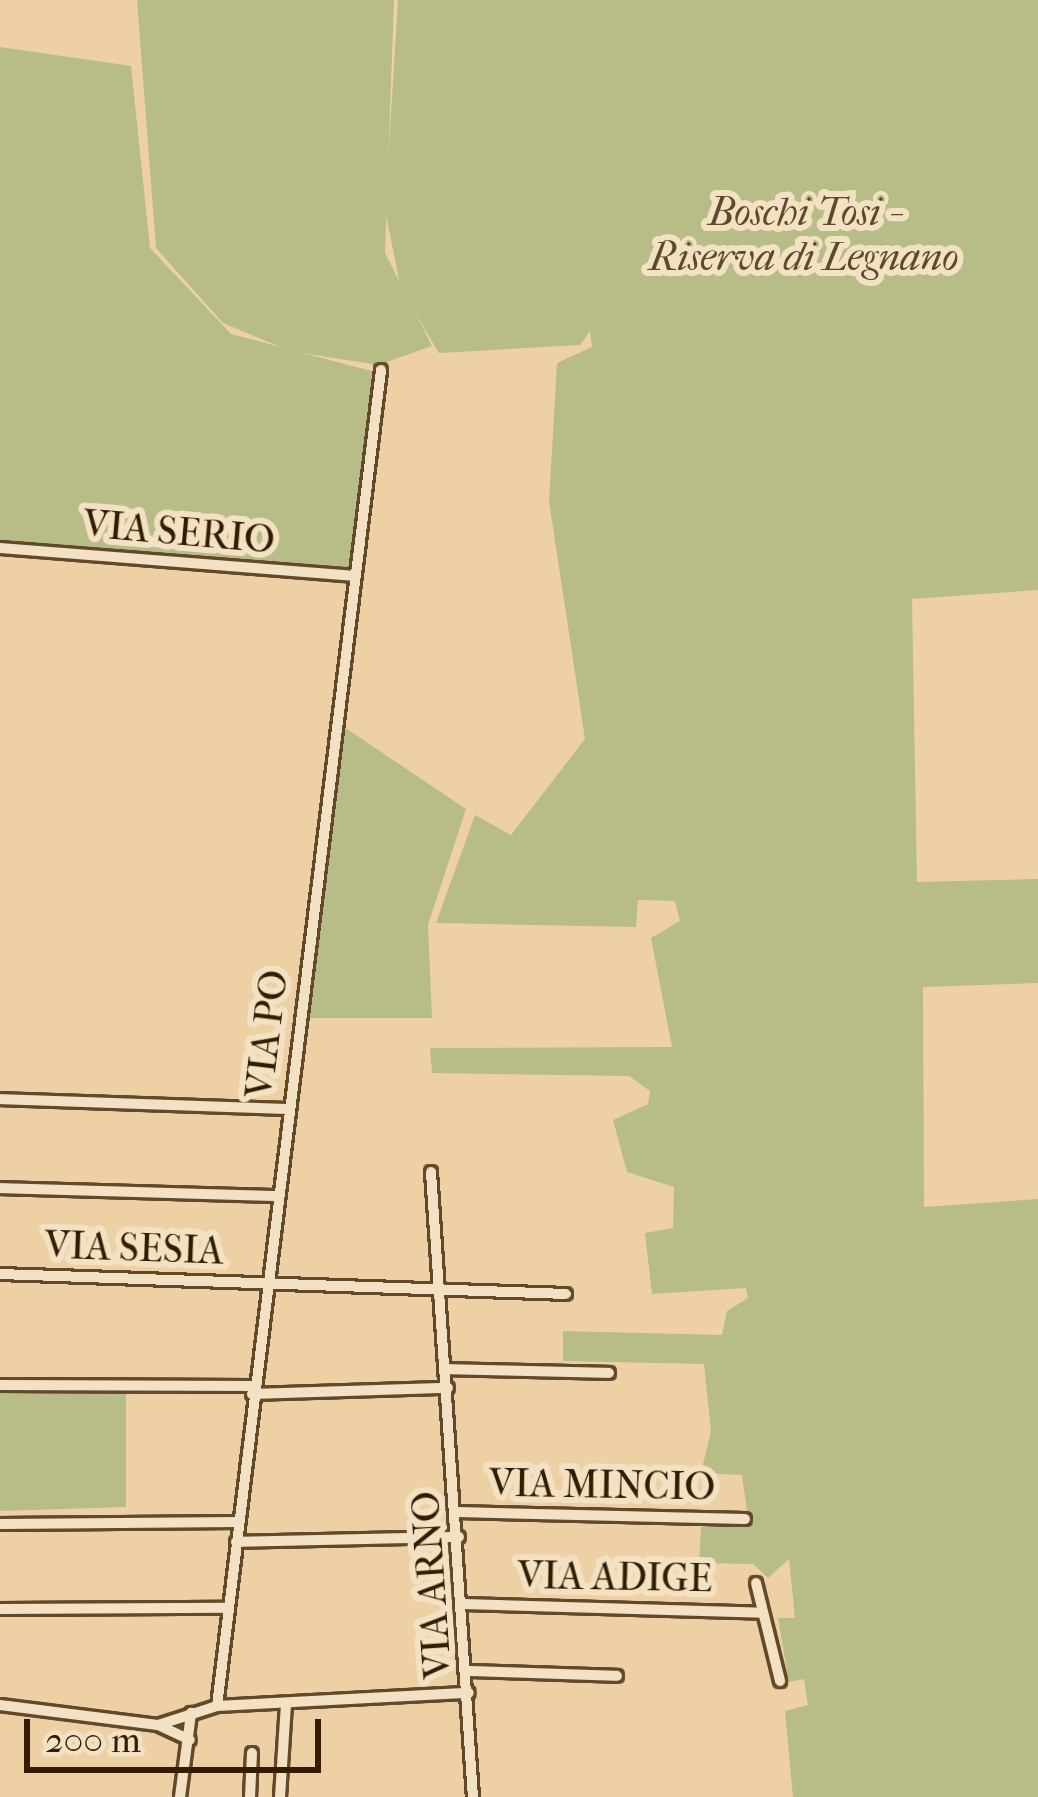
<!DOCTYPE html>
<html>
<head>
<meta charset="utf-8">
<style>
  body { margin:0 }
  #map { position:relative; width:1038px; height:1797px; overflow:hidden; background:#edd1a5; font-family:"IM FELL French Canon",serif }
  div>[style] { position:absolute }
  .green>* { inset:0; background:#b8bc86 }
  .roads { filter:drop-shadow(3px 0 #624929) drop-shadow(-3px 0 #624929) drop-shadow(0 3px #624929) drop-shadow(0 -3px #624929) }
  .minor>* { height:10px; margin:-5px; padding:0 5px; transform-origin:5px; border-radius:5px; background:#f3e1c4 }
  span { translate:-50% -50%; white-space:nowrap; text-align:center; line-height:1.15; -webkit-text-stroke:12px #f3e1c4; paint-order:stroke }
  .park-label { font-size:39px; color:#5b4c28; font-style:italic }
  .street-label { font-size:39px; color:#331c00 }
  .scale { position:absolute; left:24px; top:1719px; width:297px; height:54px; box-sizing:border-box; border:6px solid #331c00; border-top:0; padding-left:15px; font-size:36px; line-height:42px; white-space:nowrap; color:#331c00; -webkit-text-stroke:9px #f3e1c4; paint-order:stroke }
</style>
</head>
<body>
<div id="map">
  <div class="green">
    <div style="clip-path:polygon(137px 0,394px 0,385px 253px,432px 346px,378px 365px,290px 351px,223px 323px,156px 248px)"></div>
    <div style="clip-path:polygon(398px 0,1038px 0,1038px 590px,912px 599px,917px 882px,1038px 879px,1038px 983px,923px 987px,924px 1207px,1038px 1199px,1038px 1797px,793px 1797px,785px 1711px,808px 1705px,804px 1679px,789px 1682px,778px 1618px,795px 1618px,789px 1559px,768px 1578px,753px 1564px,699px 1563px,701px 1527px,740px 1523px,747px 1511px,742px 1475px,701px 1473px,711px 1431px,704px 1364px,563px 1361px,563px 1331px,722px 1335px,727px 1311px,748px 1298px,746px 1288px,652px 1294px,645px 1233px,673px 1228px,674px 1187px,627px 1172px,613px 1120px,648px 1104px,650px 1091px,629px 1076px,432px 1073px,430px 1048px,672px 1047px,651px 938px,680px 921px,675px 901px,638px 900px,636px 927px,436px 923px,475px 815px,511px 835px,585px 739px,549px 501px,557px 363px,592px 347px,590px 331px,580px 345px,439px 353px,401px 289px,385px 210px)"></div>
    <div style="clip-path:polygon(0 47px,131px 66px,150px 248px,231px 334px,375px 372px,351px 571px,0 544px)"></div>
    <div style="clip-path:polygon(341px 725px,466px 809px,428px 925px,432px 1018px,303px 1018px)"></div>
    <div style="clip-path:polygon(0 1390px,126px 1390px,126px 1507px,0 1511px)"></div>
  </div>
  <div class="roads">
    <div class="minor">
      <div style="left:0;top:548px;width:355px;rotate:4.5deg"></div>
      <div style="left:0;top:1099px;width:289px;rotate:2deg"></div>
      <div style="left:431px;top:1172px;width:626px;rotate:86.16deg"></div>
      <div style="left:0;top:1188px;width:277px;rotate:1.7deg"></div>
      <div style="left:0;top:1274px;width:566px;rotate:2.02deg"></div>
      <div style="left:446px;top:1369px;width:163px;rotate:1.4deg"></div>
      <div style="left:0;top:1385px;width:253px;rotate:0.2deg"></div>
      <div style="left:252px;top:1394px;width:196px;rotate:-1.8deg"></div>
      <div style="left:457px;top:1512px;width:288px;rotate:1.4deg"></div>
      <div style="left:0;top:1524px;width:238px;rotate:-0.5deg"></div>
      <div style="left:236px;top:1542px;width:223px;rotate:-1.3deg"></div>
      <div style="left:756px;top:1583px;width:101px;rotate:76.2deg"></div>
      <div style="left:464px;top:1604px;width:299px;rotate:1.7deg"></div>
      <div style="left:0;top:1609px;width:228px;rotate:-0.3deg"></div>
      <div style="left:468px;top:1671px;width:149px;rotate:1.9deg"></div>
      <div style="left:0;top:1705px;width:159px;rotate:7.2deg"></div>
      <div style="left:158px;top:1725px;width:35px;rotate:25deg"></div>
      <div style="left:217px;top:1706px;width:1346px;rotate:-83deg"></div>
      <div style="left:158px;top:1725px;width:62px;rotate:-17.9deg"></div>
      <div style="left:217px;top:1706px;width:252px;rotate:-3deg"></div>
      <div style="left:180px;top:1797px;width:85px;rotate:-82.5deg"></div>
      <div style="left:250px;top:1797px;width:44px;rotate:-87.4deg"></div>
      <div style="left:280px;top:1797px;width:94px;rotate:-86.3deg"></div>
    </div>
  </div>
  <div class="park-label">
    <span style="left:804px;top:235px">Boschi Tosi -<br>Riserva di Legnano</span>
  </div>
  <div class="street-label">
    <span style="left:179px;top:532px;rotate:5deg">VIA SERIO</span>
    <span style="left:267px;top:1034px;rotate:-83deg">VIA PO</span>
    <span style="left:134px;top:1248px;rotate:2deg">VIA SESIA</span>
    <span style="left:602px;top:1485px;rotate:1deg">VIA MINCIO</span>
    <span style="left:615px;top:1577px;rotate:1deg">VIA ADIGE</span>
    <span style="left:432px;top:1585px;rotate:-94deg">VIA ARNO</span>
  </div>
  <div class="scale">200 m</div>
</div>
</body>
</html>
